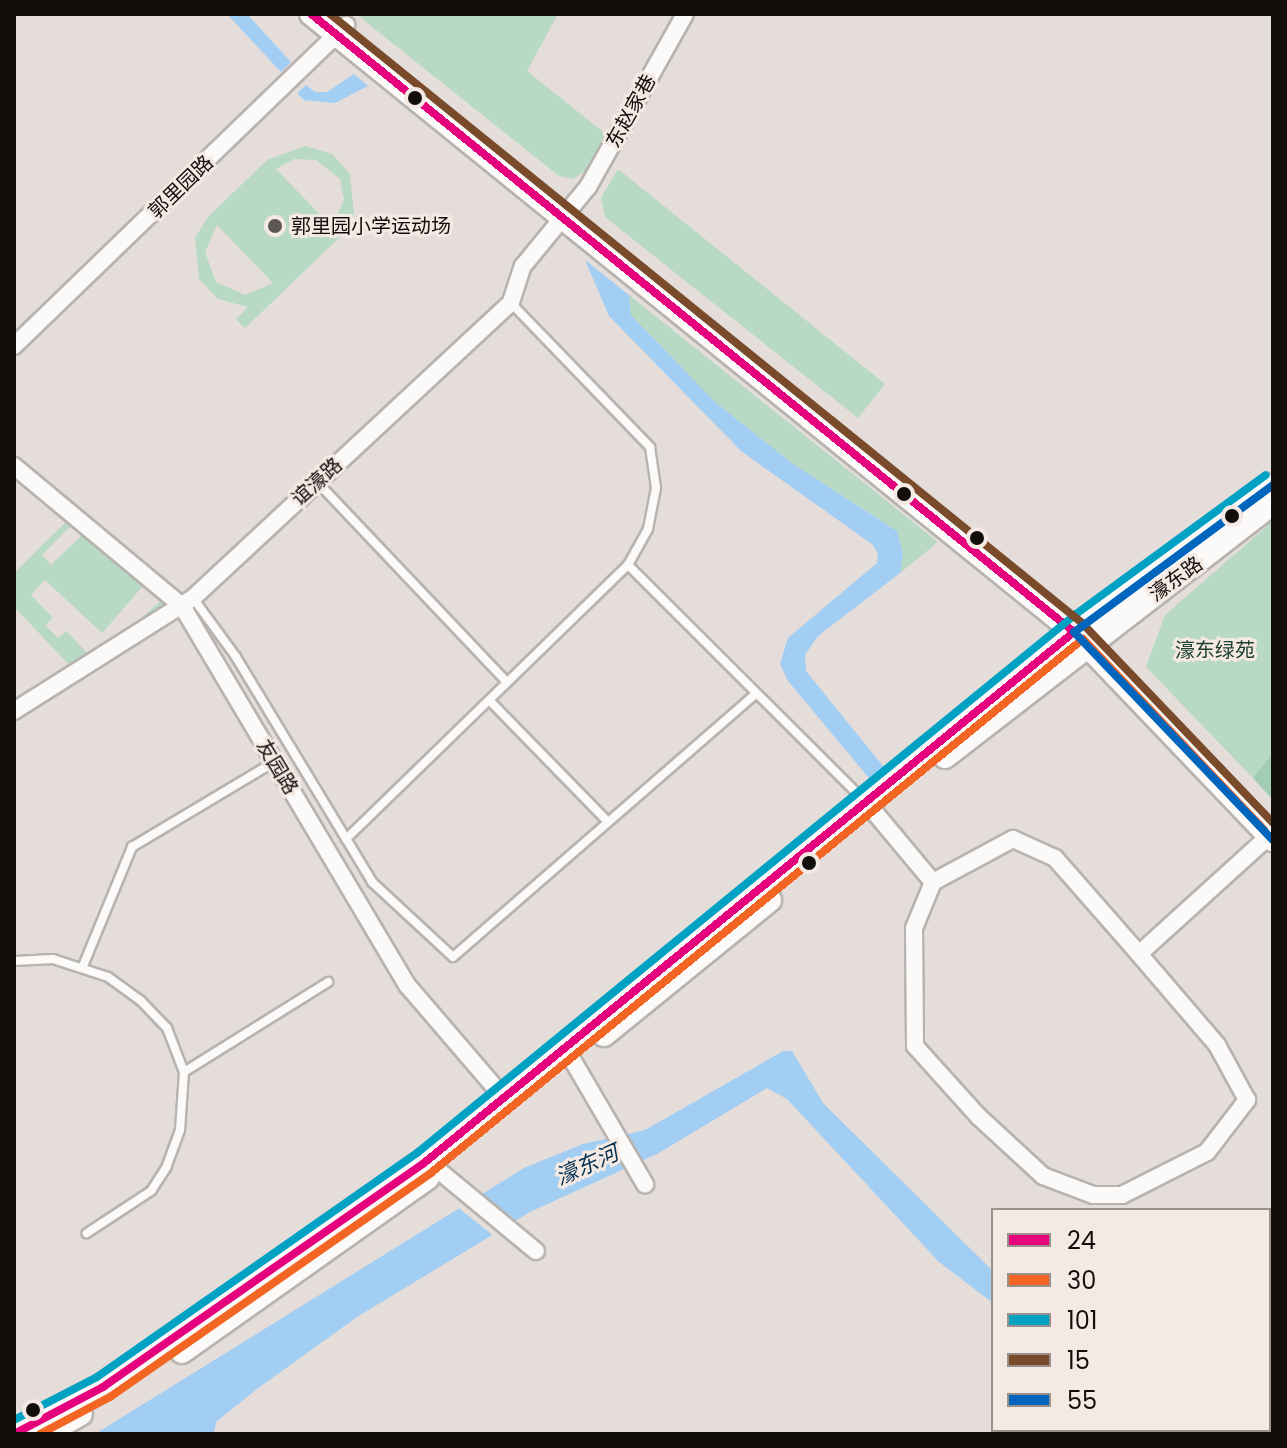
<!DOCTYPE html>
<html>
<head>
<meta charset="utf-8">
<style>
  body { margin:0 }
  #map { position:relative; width:1287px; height:1448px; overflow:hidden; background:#e4ddda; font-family:Poppins,"Noto Sans SC",sans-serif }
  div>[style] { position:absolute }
  .green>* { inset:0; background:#b8d9c4 }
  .forest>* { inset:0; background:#a2cdb5 }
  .water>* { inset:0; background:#a2cef3 }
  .pier>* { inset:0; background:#e4ddda }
  .roads { filter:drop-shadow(2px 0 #b7b3b0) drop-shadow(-2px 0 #b7b3b0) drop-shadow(0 2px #b7b3b0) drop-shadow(0 -2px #b7b3b0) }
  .lane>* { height:8px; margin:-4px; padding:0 4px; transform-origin:4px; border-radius:4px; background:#fbfaf9 }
  .street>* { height:16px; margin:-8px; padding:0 8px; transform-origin:8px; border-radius:8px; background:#fbfaf9 }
  .secondary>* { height:22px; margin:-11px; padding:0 11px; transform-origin:11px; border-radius:11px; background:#fbfaf9 }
  .bus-1>* { height:8px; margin:-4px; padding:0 4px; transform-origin:4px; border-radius:4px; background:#e5007d }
  .bus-2>* { height:8px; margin:-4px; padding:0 4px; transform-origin:4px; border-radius:4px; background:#f26522 }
  .bus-3>* { height:8px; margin:-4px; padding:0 4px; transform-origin:4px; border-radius:4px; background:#01a1c4 }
  .bus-4>* { height:8px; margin:-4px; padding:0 4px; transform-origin:4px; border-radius:4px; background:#7a4b2a }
  .bus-5>* { height:8px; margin:-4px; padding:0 4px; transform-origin:4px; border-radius:4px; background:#0065bd }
  .dots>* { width:22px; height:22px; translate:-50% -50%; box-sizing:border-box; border:4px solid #f5e9e3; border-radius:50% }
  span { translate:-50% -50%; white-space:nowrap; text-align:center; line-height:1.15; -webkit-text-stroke:6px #f5e9e3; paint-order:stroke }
  .street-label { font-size:20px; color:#120e0c }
  .poi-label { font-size:20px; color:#120e0c }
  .left { translate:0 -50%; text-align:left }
  .park-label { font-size:20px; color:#193e2d }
  .water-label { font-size:22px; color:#003053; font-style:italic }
  .frame { position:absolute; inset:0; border:16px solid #120e0c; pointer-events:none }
  .legend { position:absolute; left:991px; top:1208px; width:280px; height:224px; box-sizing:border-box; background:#f5e9e3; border:2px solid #9a918d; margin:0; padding:10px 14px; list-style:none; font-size:24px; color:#120e0c }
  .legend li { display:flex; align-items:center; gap:16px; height:40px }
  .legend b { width:40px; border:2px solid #9a918d }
</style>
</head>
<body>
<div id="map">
  <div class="green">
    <div style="clip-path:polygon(356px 14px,558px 14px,527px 71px,606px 134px,587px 170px,573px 179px,559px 176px)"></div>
    <div style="clip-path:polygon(evenodd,305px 146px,332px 154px,350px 174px,354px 214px,341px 236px,245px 328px,236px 319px,248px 307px,218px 299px,199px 279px,195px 238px,208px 217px,267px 160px,305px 146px,294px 159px,316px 160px,340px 179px,344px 200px,332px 227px,276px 169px,294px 159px,305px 146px,217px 225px,273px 283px,245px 295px,216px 282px,205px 252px,217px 225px)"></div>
    <div style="clip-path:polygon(618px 169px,885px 384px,858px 418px,605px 217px,601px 198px)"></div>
    <div style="clip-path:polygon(629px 295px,938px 542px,900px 573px,903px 553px,897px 531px,793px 464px,715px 402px,631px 315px)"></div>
    <div style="clip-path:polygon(evenodd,70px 518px,178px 611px,76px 672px,14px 607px,14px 573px,70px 518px,72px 525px,82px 535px,51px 565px,42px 555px,72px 525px,70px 518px,45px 580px,102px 633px,144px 585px,161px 601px,93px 659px,66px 631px,58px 638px,45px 625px,53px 618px,31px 595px,45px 580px)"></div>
    <div style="clip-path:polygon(1273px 521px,1273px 774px,1253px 778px,1146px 667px,1165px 615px)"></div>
  </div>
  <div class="forest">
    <div style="clip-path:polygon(1273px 753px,1273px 800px,1253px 778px)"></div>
  </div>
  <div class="water">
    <div style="clip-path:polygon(227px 14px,247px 14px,291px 62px,281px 72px)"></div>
    <div style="clip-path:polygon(354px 74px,368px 86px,335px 103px,304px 100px,297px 93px,306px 85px,315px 92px,327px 92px)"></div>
    <div style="clip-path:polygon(585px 260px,629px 295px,631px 315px,715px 402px,793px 464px,897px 531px,903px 553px,900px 573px,818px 636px,805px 655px,806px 671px,887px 771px,873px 783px,788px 681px,780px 664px,788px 638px,877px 563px,878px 554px,873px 545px,741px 451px,609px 316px)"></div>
    <div style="clip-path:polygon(783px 1051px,792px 1051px,823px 1103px,993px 1271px,993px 1303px,939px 1262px,787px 1099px,767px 1088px,657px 1154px,530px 1212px,357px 1317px,257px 1389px,216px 1422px,214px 1434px,95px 1434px,524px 1168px,583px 1144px,645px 1130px)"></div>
  </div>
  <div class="pier">
    <div style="clip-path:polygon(477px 1192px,517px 1225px,496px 1238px,455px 1205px)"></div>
  </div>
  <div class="roads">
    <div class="lane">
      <div style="left:318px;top:483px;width:274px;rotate:46.5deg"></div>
      <div style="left:628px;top:565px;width:334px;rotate:44.9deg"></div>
      <div style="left:193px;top:598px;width:73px;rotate:53.9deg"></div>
      <div style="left:236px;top:657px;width:263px;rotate:58.8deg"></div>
      <div style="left:372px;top:882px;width:110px;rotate:42.8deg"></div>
      <div style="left:453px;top:957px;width:399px;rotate:-41deg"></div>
      <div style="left:489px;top:700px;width:170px;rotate:45.7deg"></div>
      <div style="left:346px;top:839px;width:393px;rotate:-44.2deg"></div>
      <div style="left:628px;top:565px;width:41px;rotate:-60.9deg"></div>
      <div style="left:648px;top:529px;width:42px;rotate:-79deg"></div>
      <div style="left:656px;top:488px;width:41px;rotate:-98.3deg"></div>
      <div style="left:650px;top:447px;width:200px;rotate:-134deg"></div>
      <div style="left:14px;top:961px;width:39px;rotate:-3deg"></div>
      <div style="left:53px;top:959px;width:58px;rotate:18.1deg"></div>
      <div style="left:108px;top:977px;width:41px;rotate:36deg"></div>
      <div style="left:141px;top:1001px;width:37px;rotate:46deg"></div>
      <div style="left:167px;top:1028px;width:47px;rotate:68.9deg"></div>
      <div style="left:184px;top:1072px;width:58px;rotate:93.9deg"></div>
      <div style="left:180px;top:1130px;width:40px;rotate:110.2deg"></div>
      <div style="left:166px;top:1168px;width:27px;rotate:123deg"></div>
      <div style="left:151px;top:1191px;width:77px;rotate:146.7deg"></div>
      <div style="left:83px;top:966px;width:129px;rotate:-67.6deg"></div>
      <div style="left:132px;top:847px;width:165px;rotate:-30.9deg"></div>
      <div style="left:184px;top:1072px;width:170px;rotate:-32deg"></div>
    </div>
    <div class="street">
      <div style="left:14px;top:346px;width:462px;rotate:-44deg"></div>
      <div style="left:14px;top:466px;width:219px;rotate:39.8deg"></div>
      <div style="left:182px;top:606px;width:442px;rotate:59.3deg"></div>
      <div style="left:408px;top:986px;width:149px;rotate:49.4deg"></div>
      <div style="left:14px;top:711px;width:212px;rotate:-32.3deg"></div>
      <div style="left:193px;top:598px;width:434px;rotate:-42.9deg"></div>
      <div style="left:511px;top:302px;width:38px;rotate:-72deg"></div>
      <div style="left:523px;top:266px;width:102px;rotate:-50.6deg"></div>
      <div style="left:588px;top:187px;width:198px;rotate:-60.7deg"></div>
      <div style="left:866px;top:802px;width:104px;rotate:50.1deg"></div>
      <div style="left:933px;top:882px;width:50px;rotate:112.4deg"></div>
      <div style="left:914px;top:928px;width:118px;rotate:89.5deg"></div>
      <div style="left:915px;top:1046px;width:94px;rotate:48deg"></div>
      <div style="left:978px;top:1116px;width:88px;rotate:42.7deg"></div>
      <div style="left:1043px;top:1176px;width:53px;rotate:20.8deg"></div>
      <div style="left:1093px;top:1195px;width:29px"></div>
      <div style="left:1122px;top:1195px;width:95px;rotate:-26.8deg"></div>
      <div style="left:1207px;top:1152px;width:66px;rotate:-52.4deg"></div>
      <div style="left:1247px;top:1100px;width:63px;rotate:-118.6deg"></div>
      <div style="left:1217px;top:1045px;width:120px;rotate:-130.6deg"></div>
      <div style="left:933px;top:882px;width:91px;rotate:-28.3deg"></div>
      <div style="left:1013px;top:839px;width:46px;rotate:24.3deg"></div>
      <div style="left:1055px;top:858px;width:128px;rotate:48.8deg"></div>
      <div style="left:1139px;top:954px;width:176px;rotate:-42.2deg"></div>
      <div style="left:573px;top:1061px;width:143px;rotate:59.7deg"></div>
      <div style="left:438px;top:1170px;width:127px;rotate:39.6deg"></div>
    </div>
    <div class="secondary">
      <div style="left:311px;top:14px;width:982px;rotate:39.01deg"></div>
      <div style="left:1074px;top:632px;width:288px;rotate:46.3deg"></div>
      <div style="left:945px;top:757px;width:409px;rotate:-37.7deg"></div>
      <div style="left:604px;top:1035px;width:214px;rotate:-39.1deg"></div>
      <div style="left:182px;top:1352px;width:301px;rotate:-35.3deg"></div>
      <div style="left:14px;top:1434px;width:101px;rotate:-27.8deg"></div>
      <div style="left:103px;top:1387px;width:391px;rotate:-34.9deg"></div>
      <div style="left:424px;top:1163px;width:853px;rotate:-39.29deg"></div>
      <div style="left:1084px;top:623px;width:234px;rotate:-36.1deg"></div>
      <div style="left:46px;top:1434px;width:40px;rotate:-29.7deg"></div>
    </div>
  </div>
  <div class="bus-1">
    <div style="left:14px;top:1434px;width:101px;rotate:-27.8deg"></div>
    <div style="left:103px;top:1387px;width:391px;rotate:-34.9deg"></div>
    <div style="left:424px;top:1163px;width:839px;rotate:-39.25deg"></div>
    <div style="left:1074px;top:632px;width:982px;rotate:-140.99deg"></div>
  </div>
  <div class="bus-2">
    <div style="left:40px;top:1434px;width:79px;rotate:-27.9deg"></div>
    <div style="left:110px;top:1397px;width:393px;rotate:-34.9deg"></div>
    <div style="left:432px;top:1172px;width:841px;rotate:-39.31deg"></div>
    <div style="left:1083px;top:639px;width:263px;rotate:46.5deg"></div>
  </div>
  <div class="bus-3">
    <div style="left:14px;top:1420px;width:93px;rotate:-27.4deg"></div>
    <div style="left:97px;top:1377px;width:391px;rotate:-35deg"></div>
    <div style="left:417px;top:1153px;width:851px;rotate:-39.28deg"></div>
    <div style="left:1076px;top:614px;width:235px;rotate:-36.2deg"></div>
  </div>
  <div class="bus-4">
    <div style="left:330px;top:14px;width:968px;rotate:39deg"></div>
    <div style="left:1082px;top:623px;width:277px;rotate:46.3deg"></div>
  </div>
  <div class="bus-5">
    <div style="left:1273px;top:485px;width:247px;rotate:143.5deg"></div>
    <div style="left:1074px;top:632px;width:288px;rotate:46.3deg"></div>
  </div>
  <div class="dots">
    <div style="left:415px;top:98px;background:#120e0c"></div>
    <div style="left:275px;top:226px;background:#5c5654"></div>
    <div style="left:904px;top:494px;background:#120e0c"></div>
    <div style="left:1232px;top:516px;background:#120e0c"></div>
    <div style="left:977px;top:538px;background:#120e0c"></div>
    <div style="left:809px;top:863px;background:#120e0c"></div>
    <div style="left:33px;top:1410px;background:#120e0c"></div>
  </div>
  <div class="street-label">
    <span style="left:631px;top:111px;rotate:-61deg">东赵家巷</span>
    <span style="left:181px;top:187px;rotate:-44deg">郭里园路</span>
    <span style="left:317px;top:482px;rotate:-42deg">谊濠路</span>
    <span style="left:1176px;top:579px;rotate:-36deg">濠东路</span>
    <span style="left:277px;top:767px;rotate:59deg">友园路</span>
  </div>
  <div class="poi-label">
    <span class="left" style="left:291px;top:226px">郭里园小学运动场</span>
  </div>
  <div class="park-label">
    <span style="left:1215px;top:650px">濠东绿苑</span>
  </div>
  <div class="water-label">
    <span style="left:587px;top:1165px;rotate:-24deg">濠东河</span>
  </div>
  <div class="frame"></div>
  <ul class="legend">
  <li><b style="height:10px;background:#e5007d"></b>24</li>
  <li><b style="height:10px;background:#f26522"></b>30</li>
  <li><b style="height:10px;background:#01a1c4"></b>101</li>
  <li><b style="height:10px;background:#7a4b2a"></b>15</li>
  <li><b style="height:10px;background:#0065bd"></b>55</li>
  </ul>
</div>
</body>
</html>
